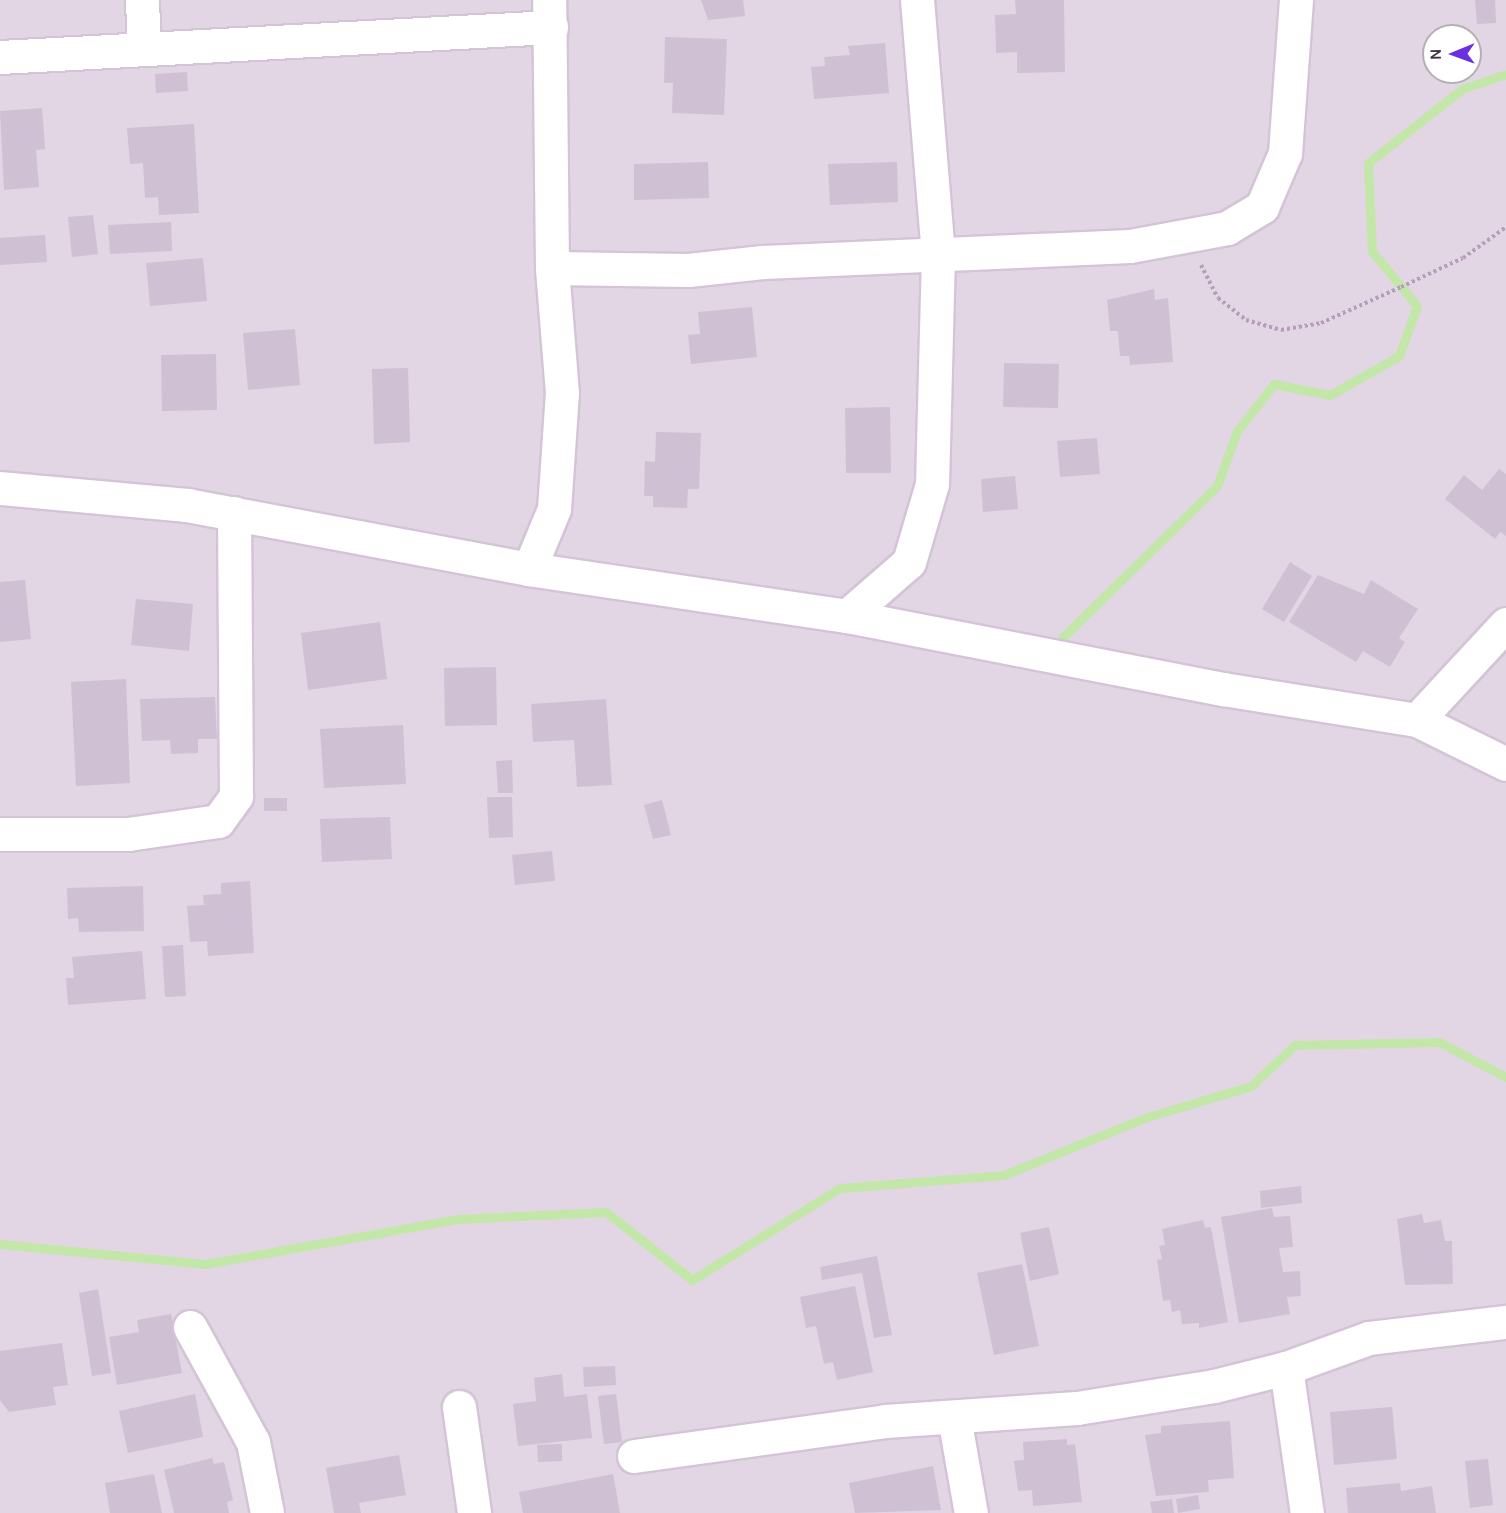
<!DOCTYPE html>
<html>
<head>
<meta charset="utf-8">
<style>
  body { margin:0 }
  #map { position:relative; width:1506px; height:1513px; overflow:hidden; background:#f0e6f1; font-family:Karla,sans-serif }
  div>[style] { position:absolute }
  .residential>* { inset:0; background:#e2d5e4 }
  .stream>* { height:9px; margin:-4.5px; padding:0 4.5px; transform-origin:4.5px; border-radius:4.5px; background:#c3e7a9 }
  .building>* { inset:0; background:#d0c0d4 }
  .path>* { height:4px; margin-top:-2px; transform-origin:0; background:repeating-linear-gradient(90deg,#b69dbb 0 3px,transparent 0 6px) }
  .roads { filter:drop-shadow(2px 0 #d3c4d6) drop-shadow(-2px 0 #d3c4d6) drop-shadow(0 2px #d3c4d6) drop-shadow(0 -2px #d3c4d6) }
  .minor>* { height:33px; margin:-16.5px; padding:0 16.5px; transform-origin:16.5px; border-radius:16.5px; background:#fff }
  span { translate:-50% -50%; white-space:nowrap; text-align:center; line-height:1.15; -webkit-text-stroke:6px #fff; paint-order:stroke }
  .north { position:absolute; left:1422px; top:24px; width:60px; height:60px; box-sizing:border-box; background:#fff; border:2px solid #b3afb4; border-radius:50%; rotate:269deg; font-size:16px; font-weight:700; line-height:24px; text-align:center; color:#403643 }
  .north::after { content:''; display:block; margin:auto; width:21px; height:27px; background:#692fe0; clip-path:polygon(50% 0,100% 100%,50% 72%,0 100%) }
</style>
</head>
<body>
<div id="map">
  <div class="residential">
    <div style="clip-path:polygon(evenodd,0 0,1506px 0,1506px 1513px,0 1513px,0 0,1434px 36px,1470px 36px,1470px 72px,1434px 72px,1434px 36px)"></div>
  </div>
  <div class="stream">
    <div style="left:1052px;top:648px;width:231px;rotate:-44.5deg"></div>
    <div style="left:1217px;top:486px;width:59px;rotate:-70deg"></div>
    <div style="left:1237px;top:431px;width:60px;rotate:-51.8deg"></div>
    <div style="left:1274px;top:384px;width:57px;rotate:11.1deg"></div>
    <div style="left:1330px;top:395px;width:79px;rotate:-29.5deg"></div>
    <div style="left:1399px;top:356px;width:53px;rotate:-70.2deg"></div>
    <div style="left:1417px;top:306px;width:71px;rotate:-129.3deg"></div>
    <div style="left:1372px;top:251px;width:88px;rotate:-92.6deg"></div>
    <div style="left:1368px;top:163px;width:120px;rotate:-38.2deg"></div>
    <div style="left:1462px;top:89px;width:46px;rotate:-18.8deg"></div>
    <div style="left:0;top:1244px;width:206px;rotate:5.6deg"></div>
    <div style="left:205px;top:1264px;width:256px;rotate:-10.1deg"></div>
    <div style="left:457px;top:1219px;width:149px;rotate:-2.7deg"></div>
    <div style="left:606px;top:1212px;width:110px;rotate:38.3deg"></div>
    <div style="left:692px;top:1280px;width:174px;rotate:-31.9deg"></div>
    <div style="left:840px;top:1188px;width:165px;rotate:-4.5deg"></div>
    <div style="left:1004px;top:1175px;width:154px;rotate:-22.1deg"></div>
    <div style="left:1147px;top:1117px;width:109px;rotate:-16.6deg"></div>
    <div style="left:1251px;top:1086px;width:60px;rotate:-43deg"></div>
    <div style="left:1295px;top:1045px;width:144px;rotate:-1.2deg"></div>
    <div style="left:1439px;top:1042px;width:76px;rotate:27.6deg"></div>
  </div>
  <div class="building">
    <div style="clip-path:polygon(701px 0,743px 0,745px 16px,708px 20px)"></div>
    <div style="clip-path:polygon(1015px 0,1064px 0,1065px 72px,1017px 73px,1017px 52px,996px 53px,995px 15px,1016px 14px)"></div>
    <div style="clip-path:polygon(1475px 0,1495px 0,1496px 23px,1477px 24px)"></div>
    <div style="clip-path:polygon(665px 37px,727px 39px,724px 115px,672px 113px,673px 83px,664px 83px)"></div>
    <div style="clip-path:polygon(885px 43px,889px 93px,814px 99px,811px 67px,825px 66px,824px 57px,850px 55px,848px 46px)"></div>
    <div style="clip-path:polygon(187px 72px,188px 91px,156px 93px,155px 74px)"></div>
    <div style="clip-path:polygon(42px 108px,45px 149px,36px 150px,39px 187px,4px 190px,0 111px)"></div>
    <div style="clip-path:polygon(194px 124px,199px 213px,159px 215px,158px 197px,145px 198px,143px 163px,130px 164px,127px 128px)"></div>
    <div style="clip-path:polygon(708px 162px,709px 198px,634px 200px,634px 164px)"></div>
    <div style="clip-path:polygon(897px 162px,898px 202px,830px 205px,828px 164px)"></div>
    <div style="clip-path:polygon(93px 215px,98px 254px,72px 257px,68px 217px)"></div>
    <div style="clip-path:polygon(171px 222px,172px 251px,110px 254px,108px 225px)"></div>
    <div style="clip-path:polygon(45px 235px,47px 262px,0 265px,0 238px)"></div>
    <div style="clip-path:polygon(203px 258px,207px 301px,150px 306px,146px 263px)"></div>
    <div style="clip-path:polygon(1154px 289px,1155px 300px,1168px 298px,1173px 362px,1130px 365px,1129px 356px,1120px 356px,1118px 331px,1110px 331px,1107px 300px)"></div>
    <div style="clip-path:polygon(752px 307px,757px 357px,691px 364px,688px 335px,700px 334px,698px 312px)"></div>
    <div style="clip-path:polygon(295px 329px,300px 385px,248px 390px,243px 333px)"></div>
    <div style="clip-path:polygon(216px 354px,217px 410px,162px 411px,161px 355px)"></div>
    <div style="clip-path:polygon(1004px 363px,1059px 364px,1058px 408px,1003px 407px)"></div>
    <div style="clip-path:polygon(408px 368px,410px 442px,374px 444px,372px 369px)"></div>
    <div style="clip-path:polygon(890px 407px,891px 473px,846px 473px,845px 408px)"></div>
    <div style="clip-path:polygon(656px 432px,701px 433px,699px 489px,688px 489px,687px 508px,653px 507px,653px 496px,644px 496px,645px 461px,655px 462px)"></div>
    <div style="clip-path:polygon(1097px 438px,1100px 474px,1060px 477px,1057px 441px)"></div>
    <div style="clip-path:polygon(1499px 469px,1506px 474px,1506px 536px,1500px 532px,1495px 539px,1445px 499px,1464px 475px,1482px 490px)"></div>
    <div style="clip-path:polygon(1015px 476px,1018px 509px,983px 512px,981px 479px)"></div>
    <div style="clip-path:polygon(1290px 562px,1312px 576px,1284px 622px,1262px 609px)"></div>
    <div style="clip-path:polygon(1318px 575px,1364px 594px,1371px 580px,1418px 609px,1399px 638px,1405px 642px,1390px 667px,1363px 651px,1356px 662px,1289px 622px)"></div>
    <div style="clip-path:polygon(25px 580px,31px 639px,0 642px,0 582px)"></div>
    <div style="clip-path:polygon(136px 599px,193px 604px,189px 651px,131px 645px)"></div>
    <div style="clip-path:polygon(380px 622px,387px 679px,308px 690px,301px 633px)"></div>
    <div style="clip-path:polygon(496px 667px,497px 725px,445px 726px,444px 668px)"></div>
    <div style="clip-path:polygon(126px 679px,130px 783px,76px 786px,71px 682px)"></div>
    <div style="clip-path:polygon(215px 697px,217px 739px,198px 739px,198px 753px,171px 754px,170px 740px,142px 741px,140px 699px)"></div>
    <div style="clip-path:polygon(606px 699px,612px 785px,577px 787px,574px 740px,533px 742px,531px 704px)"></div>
    <div style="clip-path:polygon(403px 725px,406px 784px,324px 788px,320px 729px)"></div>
    <div style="clip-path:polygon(512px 760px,513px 793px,498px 793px,496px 761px)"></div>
    <div style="clip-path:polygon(487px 797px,512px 797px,513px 837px,489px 838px)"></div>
    <div style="clip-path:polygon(264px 798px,287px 798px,287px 811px,264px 811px)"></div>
    <div style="clip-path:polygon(662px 800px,671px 835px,653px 839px,644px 805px)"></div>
    <div style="clip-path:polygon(390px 817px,392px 859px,322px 862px,320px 819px)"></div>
    <div style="clip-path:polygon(552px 851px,555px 881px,515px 885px,512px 855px)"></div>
    <div style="clip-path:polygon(250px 881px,254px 953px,208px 956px,207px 941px,190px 942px,187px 906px,204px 905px,203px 895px,221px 894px,221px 883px)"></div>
    <div style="clip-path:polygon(143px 886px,144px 931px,79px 932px,78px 918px,68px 919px,67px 888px)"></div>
    <div style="clip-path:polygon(183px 945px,186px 996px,165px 997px,162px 946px)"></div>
    <div style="clip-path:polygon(142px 951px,146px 999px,68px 1005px,66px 978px,74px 978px,72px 957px)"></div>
    <div style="clip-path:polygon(1301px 1186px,1302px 1203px,1261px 1208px,1260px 1191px)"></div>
    <div style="clip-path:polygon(1272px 1208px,1274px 1217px,1290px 1216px,1293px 1247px,1279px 1248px,1283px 1272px,1300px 1271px,1301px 1296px,1287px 1297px,1290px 1314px,1239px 1323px,1221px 1217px)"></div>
    <div style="clip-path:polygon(1422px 1214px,1424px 1223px,1441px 1220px,1445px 1241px,1452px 1241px,1453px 1284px,1405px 1285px,1397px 1219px)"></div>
    <div style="clip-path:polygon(1203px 1220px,1205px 1228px,1211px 1227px,1228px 1322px,1199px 1328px,1199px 1323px,1182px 1324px,1180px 1310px,1172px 1312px,1170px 1300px,1163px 1301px,1157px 1260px,1162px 1259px,1159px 1246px,1165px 1245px,1162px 1229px)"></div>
    <div style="clip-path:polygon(1049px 1227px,1059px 1274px,1030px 1281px,1020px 1233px)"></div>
    <div style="clip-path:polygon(877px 1256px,892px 1335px,874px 1338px,862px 1273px,822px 1280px,820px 1267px)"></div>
    <div style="clip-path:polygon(1022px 1264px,1039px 1346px,994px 1355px,977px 1273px)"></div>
    <div style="clip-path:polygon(855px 1286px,873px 1372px,837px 1380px,833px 1362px,824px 1364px,816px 1326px,806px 1328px,800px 1297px)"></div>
    <div style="clip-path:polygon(98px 1289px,111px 1373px,92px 1376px,79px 1293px)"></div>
    <div style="clip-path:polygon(171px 1314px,182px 1373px,117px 1385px,109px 1337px,139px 1332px,137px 1320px)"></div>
    <div style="clip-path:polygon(62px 1343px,68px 1385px,53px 1387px,56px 1405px,9px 1412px,0 1400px,0 1351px)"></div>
    <div style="clip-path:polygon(615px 1366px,616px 1385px,584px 1387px,583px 1367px)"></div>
    <div style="clip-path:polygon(562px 1374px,564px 1397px,587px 1394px,592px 1438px,518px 1446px,513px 1404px,536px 1401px,534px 1378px)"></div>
    <div style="clip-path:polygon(195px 1394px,203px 1437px,128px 1453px,119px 1411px)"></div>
    <div style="clip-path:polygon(616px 1394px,622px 1442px,604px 1444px,598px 1396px)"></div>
    <div style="clip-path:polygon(1392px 1407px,1397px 1459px,1334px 1465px,1330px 1412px)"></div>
    <div style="clip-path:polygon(1230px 1421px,1234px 1478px,1208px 1480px,1209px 1492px,1156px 1496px,1145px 1435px,1161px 1433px,1161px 1426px)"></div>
    <div style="clip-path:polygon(1067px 1439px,1067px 1445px,1075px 1444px,1082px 1502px,1033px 1506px,1032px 1490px,1018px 1491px,1014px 1461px,1024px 1460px,1023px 1442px)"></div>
    <div style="clip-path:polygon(562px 1444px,562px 1461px,538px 1462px,537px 1445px)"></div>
    <div style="clip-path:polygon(399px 1455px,406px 1495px,359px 1503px,361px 1513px,334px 1513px,326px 1468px)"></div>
    <div style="clip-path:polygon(212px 1458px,214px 1464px,224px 1462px,233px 1500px,227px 1502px,229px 1513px,174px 1513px,164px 1470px)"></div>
    <div style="clip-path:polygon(1488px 1459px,1493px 1505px,1470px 1508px,1465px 1461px)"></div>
    <div style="clip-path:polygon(933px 1466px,941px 1510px,855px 1513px,849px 1483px)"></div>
    <div style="clip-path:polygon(154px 1474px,162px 1513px,110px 1513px,105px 1483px)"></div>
    <div style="clip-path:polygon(613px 1474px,620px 1513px,523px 1513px,519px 1492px)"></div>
    <div style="clip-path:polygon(1400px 1483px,1401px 1491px,1432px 1486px,1436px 1513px,1348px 1513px,1346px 1488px)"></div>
    <div style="clip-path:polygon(1198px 1495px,1200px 1509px,1178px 1513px,1176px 1499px)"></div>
    <div style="clip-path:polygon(1172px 1499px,1174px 1513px,1152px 1513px,1150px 1502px)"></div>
  </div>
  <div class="path">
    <div style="left:1201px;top:265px;width:37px;rotate:63deg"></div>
    <div style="left:1218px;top:298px;width:36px;rotate:38deg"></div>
    <div style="left:1246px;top:320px;width:36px;rotate:16deg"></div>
    <div style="left:1281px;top:330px;width:41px;rotate:-9.9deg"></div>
    <div style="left:1321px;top:323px;width:88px;rotate:-24.2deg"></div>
    <div style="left:1401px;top:287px;width:68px;rotate:-25.1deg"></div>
    <div style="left:1463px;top:258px;width:53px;rotate:-35.8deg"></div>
  </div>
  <div class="roads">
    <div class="minor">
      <div style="left:142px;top:0;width:49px;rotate:87.7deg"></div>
      <div style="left:0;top:57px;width:552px;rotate:-3.12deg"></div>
      <div style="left:552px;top:268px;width:136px;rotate:0.8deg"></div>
      <div style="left:688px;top:270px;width:75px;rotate:-6.1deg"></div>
      <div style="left:763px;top:262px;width:367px;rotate:-2.5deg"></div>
      <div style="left:1130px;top:246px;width:99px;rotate:-10.5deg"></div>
      <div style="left:1227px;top:228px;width:41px;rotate:-31deg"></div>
      <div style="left:1262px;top:207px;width:59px;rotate:-66.9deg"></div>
      <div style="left:1285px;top:153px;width:153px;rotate:-85.9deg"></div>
      <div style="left:0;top:488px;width:188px;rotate:5.2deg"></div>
      <div style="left:187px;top:505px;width:348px;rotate:10.6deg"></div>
      <div style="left:529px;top:569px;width:321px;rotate:8.4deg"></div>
      <div style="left:847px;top:616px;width:383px;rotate:11deg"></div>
      <div style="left:1223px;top:689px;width:196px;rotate:9.1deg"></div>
      <div style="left:1417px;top:720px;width:99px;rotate:26.3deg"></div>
      <div style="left:529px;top:569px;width:65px;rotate:-67.4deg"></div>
      <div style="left:554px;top:509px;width:116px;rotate:-86.1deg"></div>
      <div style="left:562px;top:393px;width:125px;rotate:-94.6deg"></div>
      <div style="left:552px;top:268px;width:268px;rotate:-90.6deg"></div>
      <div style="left:847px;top:616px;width:82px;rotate:-41.1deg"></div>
      <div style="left:909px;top:562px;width:81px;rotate:-73.6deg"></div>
      <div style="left:932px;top:484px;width:229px;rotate:-88.5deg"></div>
      <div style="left:938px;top:255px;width:256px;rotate:-94.7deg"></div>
      <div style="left:1417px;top:720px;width:131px;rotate:-47.2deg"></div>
      <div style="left:0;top:834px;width:128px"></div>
      <div style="left:128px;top:834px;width:91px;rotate:-8.2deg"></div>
      <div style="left:218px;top:821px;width:31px;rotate:-54deg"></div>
      <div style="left:236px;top:796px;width:283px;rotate:-90.4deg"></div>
      <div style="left:190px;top:1327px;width:131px;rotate:61.3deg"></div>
      <div style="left:253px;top:1442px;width:72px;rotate:78.8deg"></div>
      <div style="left:1286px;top:1368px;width:147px;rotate:81.8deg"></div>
      <div style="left:459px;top:1407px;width:107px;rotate:81.9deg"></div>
      <div style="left:954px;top:1417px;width:97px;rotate:80deg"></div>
      <div style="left:634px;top:1456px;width:253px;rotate:-7.9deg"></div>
      <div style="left:885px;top:1421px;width:192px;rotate:-3.9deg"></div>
      <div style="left:1077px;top:1408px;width:139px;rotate:-9.1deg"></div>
      <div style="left:1214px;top:1386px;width:74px;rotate:-14deg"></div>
      <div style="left:1286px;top:1368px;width:88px;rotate:-19.9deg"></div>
      <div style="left:1369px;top:1338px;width:138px;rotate:-6.7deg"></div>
    </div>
  </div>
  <div class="north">N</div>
</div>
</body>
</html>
